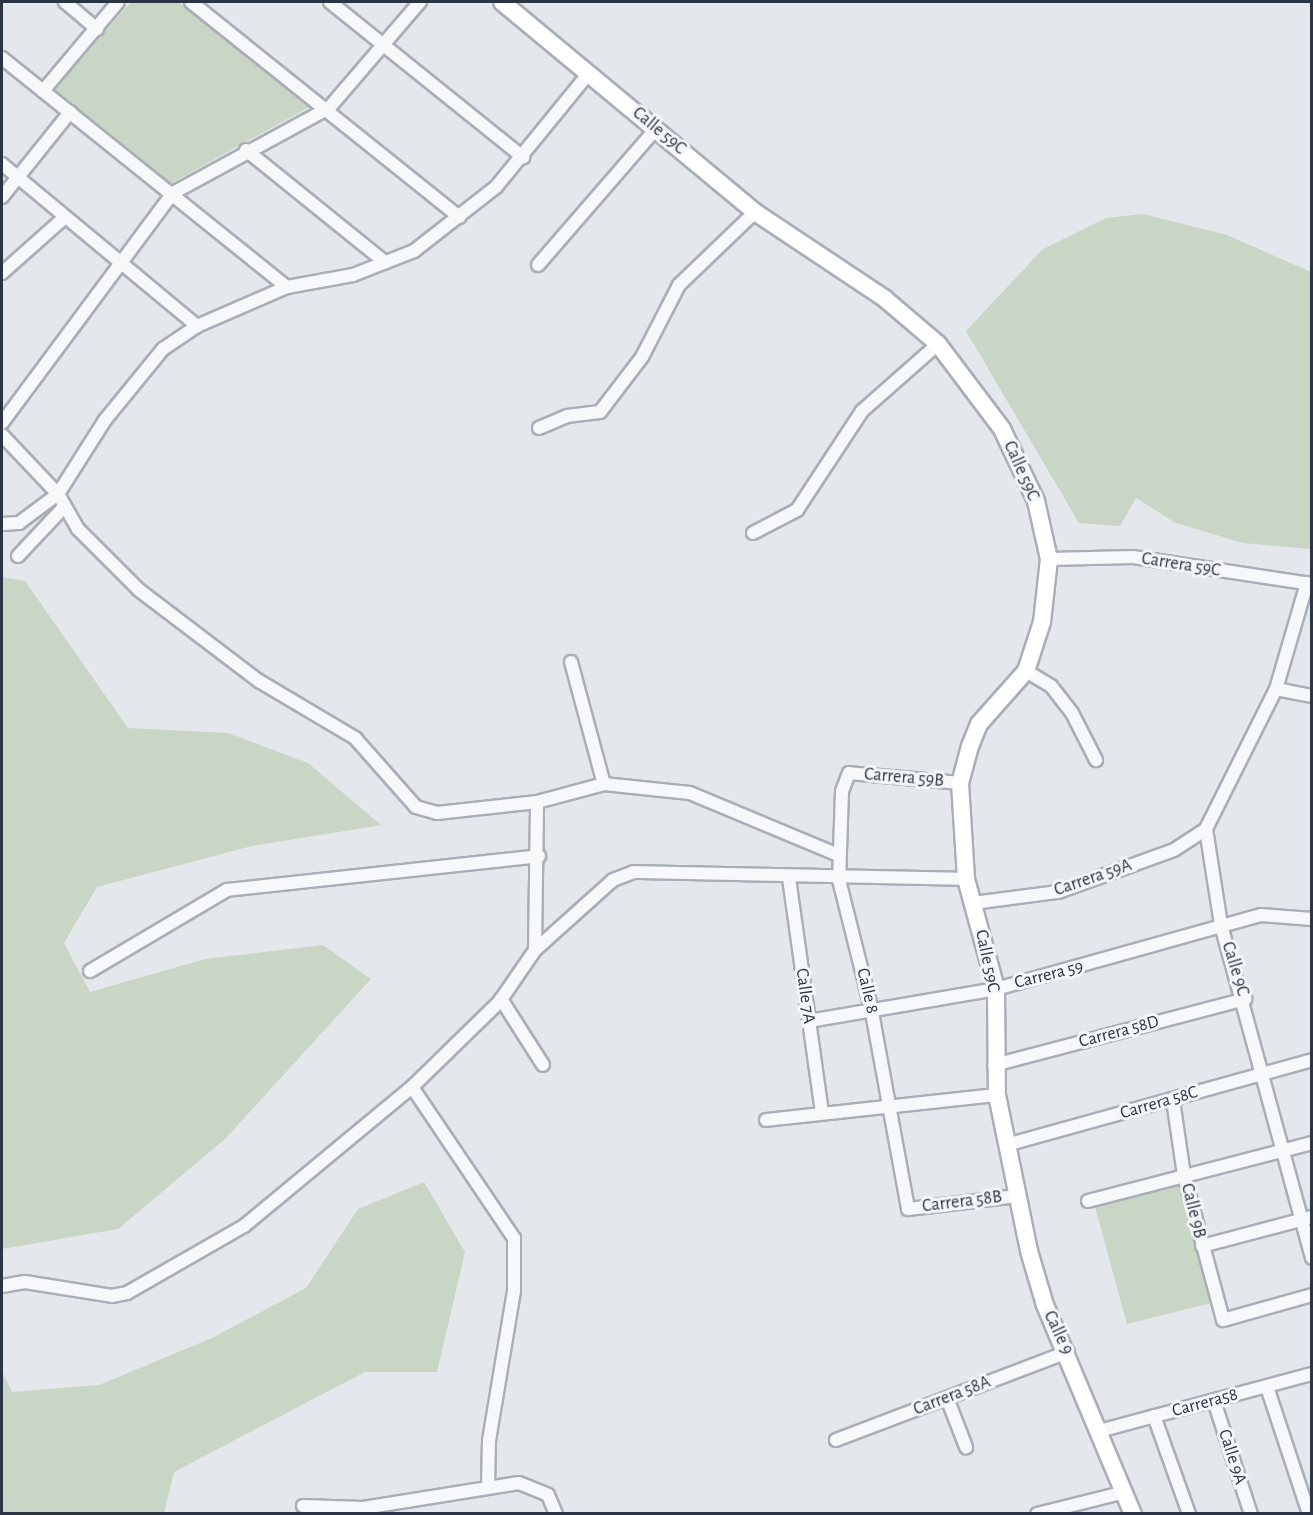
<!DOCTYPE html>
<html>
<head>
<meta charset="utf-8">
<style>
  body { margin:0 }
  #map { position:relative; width:1313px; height:1515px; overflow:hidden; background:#e4e7ec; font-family:"Alegreya Sans",sans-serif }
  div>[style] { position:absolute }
  .green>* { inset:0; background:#c9d6c5 }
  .roads { filter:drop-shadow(2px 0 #a9aeb7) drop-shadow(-2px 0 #a9aeb7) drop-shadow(0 2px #a9aeb7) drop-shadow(0 -2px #a9aeb7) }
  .street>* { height:12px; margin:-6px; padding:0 6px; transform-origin:6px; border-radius:6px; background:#f7f8fa }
  .secondary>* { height:16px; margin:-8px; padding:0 8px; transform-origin:8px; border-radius:8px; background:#fff }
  span { translate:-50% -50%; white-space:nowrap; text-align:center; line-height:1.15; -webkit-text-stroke:6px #f4f6f9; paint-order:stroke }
  .street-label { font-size:18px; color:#2b3445 }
  .frame { position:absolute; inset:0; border:3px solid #2b3445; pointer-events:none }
</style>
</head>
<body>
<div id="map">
  <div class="green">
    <div style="clip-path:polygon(131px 2px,179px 2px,309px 107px,170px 184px,53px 91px)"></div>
    <div style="clip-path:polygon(1143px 214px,1227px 235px,1311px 272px,1311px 549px,1243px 543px,1176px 523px,1136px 498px,1120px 526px,1079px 523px,966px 331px,1043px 249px,1106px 218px)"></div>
    <div style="clip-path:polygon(2px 577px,25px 581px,128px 728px,228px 733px,308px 763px,381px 825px,252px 846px,97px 887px,64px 943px,90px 992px,205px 959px,323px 945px,371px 979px,225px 1139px,118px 1229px,2px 1249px)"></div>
    <div style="clip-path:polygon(1177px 1179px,1215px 1302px,1127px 1324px,1094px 1203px)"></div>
    <div style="clip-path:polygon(424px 1182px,465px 1252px,437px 1372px,365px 1372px,174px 1472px,164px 1513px,2px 1513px,2px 1371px,12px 1392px,99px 1385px,212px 1338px,306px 1288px,358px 1209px)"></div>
  </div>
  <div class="roads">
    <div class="street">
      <div style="left:65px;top:2px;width:42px;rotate:40.2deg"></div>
      <div style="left:191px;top:2px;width:344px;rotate:38.7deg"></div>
      <div style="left:330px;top:2px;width:248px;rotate:38.8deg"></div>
      <div style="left:2px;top:58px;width:366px;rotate:38.8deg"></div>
      <div style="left:43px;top:91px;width:116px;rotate:-49.9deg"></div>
      <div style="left:246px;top:150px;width:179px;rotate:38.9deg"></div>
      <div style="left:2px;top:164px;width:254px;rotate:39.7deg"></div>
      <div style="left:2px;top:197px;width:109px;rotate:-51.3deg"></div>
      <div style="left:538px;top:265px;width:180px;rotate:-49.1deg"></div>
      <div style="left:2px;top:273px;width:84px;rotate:-41.6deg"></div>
      <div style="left:2px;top:423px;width:287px;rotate:-53.4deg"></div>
      <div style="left:173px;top:193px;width:178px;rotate:-28.6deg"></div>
      <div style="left:329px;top:108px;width:140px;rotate:-49.4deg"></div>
      <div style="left:539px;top:428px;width:30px;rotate:-23deg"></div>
      <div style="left:567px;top:416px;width:33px;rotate:-7deg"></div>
      <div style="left:600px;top:412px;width:69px;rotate:-52.6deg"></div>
      <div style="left:642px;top:357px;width:81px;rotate:-62.8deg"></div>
      <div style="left:679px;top:285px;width:105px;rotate:-43.8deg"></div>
      <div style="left:2px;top:435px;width:81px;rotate:46.5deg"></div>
      <div style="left:58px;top:494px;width:40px;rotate:60.3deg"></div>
      <div style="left:78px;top:529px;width:86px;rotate:45deg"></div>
      <div style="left:139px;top:590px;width:151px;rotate:37.2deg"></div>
      <div style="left:259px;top:681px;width:112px;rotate:30.7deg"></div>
      <div style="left:355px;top:738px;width:92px;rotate:48.5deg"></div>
      <div style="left:416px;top:807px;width:22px;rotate:16deg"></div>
      <div style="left:437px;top:813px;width:101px;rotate:-6.3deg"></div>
      <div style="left:537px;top:802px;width:69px;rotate:-15deg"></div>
      <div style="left:604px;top:784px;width:86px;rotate:6deg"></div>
      <div style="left:690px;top:793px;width:160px;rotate:22.7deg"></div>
      <div style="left:2px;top:524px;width:17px;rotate:-3deg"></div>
      <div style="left:19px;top:523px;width:49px;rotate:-36.6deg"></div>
      <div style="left:58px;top:494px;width:88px;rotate:-57.6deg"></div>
      <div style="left:105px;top:420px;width:92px;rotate:-50.8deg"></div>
      <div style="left:163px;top:349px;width:41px;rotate:-34.1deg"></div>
      <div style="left:197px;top:326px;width:98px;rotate:-23.4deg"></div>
      <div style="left:287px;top:287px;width:67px;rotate:-10.3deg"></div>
      <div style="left:353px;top:275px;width:66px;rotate:-21.5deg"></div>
      <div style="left:414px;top:251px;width:104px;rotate:-38deg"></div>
      <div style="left:496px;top:187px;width:147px;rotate:-50.8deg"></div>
      <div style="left:753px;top:533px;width:50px;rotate:-27.6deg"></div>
      <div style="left:797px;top:510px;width:118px;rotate:-56.7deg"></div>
      <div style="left:862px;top:411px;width:101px;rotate:-41.4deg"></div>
      <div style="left:18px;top:556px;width:67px;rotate:-46.8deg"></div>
      <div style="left:1049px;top:559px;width:84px;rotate:-1.4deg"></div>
      <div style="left:1133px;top:557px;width:181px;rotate:8.6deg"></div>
      <div style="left:1307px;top:583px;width:110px;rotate:106.3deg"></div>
      <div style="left:1276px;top:689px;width:157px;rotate:116.6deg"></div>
      <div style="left:1206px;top:829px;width:97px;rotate:81.1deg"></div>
      <div style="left:1221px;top:925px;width:345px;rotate:74.7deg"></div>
      <div style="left:571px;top:662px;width:126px;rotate:74.9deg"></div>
      <div style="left:1026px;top:671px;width:29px;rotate:31deg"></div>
      <div style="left:1051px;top:686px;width:34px;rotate:52deg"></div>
      <div style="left:1072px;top:713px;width:53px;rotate:62.9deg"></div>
      <div style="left:1276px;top:689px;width:37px;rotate:11deg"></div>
      <div style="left:960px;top:783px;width:111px;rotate:-174.9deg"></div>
      <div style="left:849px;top:773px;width:19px;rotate:111deg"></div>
      <div style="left:842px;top:791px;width:89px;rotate:91.9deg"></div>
      <div style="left:839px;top:880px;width:131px;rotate:75.9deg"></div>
      <div style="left:871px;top:1007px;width:205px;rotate:79.6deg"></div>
      <div style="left:908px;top:1209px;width:110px;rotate:-6.8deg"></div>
      <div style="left:789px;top:878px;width:237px;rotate:82deg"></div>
      <div style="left:973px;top:903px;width:86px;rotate:-7.4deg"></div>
      <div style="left:1058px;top:892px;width:123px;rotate:-19.9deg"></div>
      <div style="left:1174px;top:850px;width:38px;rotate:-33deg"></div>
      <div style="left:535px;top:950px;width:148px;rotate:-89.2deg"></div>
      <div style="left:90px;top:971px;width:159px;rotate:-30.6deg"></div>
      <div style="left:227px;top:890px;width:314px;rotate:-6.2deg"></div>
      <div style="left:501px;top:999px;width:78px;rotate:57.5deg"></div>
      <div style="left:809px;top:1021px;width:190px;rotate:-9.7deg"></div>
      <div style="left:996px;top:989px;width:275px;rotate:-15.6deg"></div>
      <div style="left:1261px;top:915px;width:51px;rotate:4.5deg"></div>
      <div style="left:994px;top:1065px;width:260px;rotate:-14.7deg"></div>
      <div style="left:412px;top:1087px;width:182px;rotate:56deg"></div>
      <div style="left:514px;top:1238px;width:53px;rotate:90deg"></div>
      <div style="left:514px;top:1291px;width:152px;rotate:99.5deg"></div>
      <div style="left:489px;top:1441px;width:44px;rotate:91.3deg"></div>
      <div style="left:1173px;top:1100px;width:76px;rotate:81.7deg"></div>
      <div style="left:1184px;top:1175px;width:150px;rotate:74.9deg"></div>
      <div style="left:1223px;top:1320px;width:92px;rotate:-15.7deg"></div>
      <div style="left:766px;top:1120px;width:232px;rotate:-6.2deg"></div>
      <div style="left:1006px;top:1145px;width:318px;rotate:-15.5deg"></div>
      <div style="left:1088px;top:1201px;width:231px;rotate:-14.5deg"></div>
      <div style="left:1202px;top:1246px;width:114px;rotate:-14.8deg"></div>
      <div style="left:2px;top:1286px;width:23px;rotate:-10deg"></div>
      <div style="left:25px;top:1282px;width:88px;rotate:9.1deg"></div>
      <div style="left:112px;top:1296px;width:15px;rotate:-11deg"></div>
      <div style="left:127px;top:1293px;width:135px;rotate:-29.8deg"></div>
      <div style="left:244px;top:1226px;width:218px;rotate:-39.6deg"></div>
      <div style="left:412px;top:1087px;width:123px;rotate:-44.3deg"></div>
      <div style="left:500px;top:1001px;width:62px;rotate:-55.5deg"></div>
      <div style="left:535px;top:950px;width:105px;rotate:-41.9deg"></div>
      <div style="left:613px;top:880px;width:22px;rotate:-21deg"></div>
      <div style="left:634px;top:872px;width:332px;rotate:1.2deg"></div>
      <div style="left:1267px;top:1387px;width:134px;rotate:71.7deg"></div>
      <div style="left:947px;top:1398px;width:53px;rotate:68.8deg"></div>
      <div style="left:1214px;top:1401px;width:119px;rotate:71.9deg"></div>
      <div style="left:1154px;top:1416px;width:104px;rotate:70.3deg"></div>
      <div style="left:1099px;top:1431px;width:220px;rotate:-15deg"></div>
      <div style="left:836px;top:1440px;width:248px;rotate:-20.8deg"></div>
      <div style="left:303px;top:1506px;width:60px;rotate:1.9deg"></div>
      <div style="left:363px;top:1508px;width:158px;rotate:-9.1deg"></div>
      <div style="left:519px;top:1483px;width:31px;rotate:22deg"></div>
      <div style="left:548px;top:1495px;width:21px;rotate:67deg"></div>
      <div style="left:1037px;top:1514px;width:91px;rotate:-14deg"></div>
    </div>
    <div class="secondary">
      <div style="left:502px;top:2px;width:329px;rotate:39.7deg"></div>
      <div style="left:755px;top:212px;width:155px;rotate:33.7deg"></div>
      <div style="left:884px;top:298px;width:71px;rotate:40.4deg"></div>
      <div style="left:938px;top:344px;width:106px;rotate:53deg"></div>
      <div style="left:1002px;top:429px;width:80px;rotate:64.7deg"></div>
      <div style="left:1036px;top:501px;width:59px;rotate:77.4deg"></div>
      <div style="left:1049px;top:559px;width:63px;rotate:96.3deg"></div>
      <div style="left:1042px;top:622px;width:52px;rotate:108.1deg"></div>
      <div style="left:1026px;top:671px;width:71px;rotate:131.6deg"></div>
      <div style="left:979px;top:724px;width:24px;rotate:112deg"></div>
      <div style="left:970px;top:746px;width:38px;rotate:105deg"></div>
      <div style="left:960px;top:783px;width:96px;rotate:86.4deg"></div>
      <div style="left:966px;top:879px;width:114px;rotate:74.7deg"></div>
      <div style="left:996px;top:989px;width:106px;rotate:89.5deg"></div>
      <div style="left:997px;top:1095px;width:159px;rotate:78.4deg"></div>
      <div style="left:1029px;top:1251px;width:56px;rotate:73.5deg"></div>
      <div style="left:1045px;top:1305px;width:227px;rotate:67.2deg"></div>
    </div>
  </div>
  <div class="street-label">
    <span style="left:659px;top:131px;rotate:40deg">Calle 59C</span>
    <span style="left:1021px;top:471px;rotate:66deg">Calle 59C</span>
    <span style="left:1181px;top:565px;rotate:9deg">Carrera 59C</span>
    <span style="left:904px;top:778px;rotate:5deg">Carrera 59B</span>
    <span style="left:1093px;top:878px;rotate:-19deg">Carrera 59A</span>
    <span style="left:987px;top:961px;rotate:78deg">Calle 59C</span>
    <span style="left:1235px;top:969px;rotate:73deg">Calle 9C</span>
    <span style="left:1049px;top:975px;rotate:-14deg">Carrera 59</span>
    <span style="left:867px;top:991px;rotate:77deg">Calle 8</span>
    <span style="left:805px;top:996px;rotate:82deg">Calle 7A</span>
    <span style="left:1119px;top:1032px;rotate:-15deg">Carrera 58D</span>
    <span style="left:1159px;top:1103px;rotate:-16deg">Carrera 58C</span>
    <span style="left:962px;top:1202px;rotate:-7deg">Carrera 58B</span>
    <span style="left:1193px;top:1211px;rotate:76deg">Calle 9B</span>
    <span style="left:1058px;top:1333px;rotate:65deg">Calle 9</span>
    <span style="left:952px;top:1396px;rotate:-21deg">Carrera 58A</span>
    <span style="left:1205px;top:1403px;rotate:-15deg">Carrera58</span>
    <span style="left:1232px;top:1457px;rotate:72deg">Calle 9A</span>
  </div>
  <div class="frame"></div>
</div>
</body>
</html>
